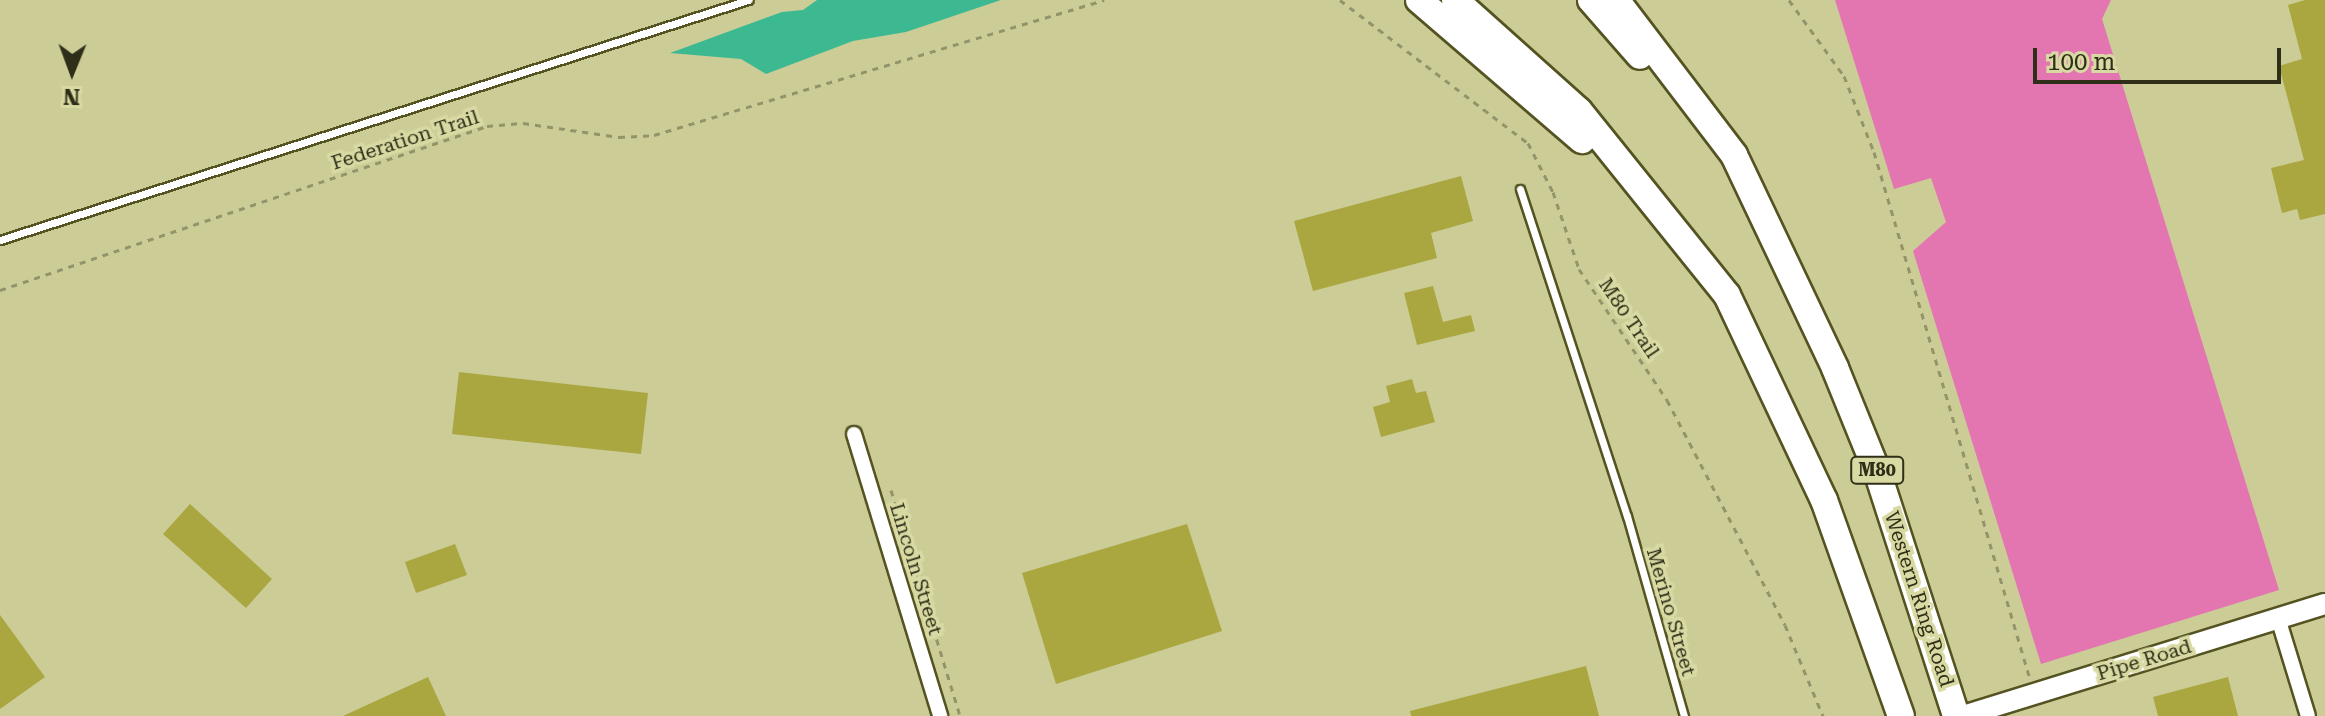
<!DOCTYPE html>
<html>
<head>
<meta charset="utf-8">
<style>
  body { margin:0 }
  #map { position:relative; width:2325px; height:716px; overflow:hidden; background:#cccc97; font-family:"Roboto Serif",serif }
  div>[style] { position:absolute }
  .green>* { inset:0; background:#e376b1 }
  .water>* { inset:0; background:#3db992 }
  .building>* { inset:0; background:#aaa741 }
  .path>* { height:3px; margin-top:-1.5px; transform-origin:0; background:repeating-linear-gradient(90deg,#94946a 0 6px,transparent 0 12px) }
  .roads { filter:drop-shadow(2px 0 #545321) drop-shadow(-2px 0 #545321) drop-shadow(0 2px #545321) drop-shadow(0 -2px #545321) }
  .lane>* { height:7px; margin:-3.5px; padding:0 3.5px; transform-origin:3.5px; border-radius:3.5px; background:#fff }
  .street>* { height:14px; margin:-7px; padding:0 7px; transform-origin:7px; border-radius:7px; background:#fff }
  .secondary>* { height:20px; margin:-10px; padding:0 10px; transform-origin:10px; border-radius:10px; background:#fff }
  .highway>* { height:26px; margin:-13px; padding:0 13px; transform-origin:13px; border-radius:13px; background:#fff }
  span { translate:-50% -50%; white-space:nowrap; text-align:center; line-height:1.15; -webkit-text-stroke:7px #d9d9a3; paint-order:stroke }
  .shield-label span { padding:2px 6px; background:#d9d9a3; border:2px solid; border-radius:6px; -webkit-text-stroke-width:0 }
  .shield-label { font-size:18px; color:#2f2f19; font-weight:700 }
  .street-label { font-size:20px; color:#2f2f19 }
  .north { position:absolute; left:32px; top:32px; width:80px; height:80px; -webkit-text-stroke:6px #d9d9a3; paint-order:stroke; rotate:181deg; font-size:22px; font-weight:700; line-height:32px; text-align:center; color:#2f2f19 }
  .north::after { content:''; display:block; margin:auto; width:28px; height:36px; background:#2f2f19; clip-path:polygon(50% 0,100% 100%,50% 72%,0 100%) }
  .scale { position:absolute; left:2033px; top:48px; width:248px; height:36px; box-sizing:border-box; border:4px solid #2f2f19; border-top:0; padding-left:10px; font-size:24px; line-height:28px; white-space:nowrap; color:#2f2f19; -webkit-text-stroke:6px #d9d9a3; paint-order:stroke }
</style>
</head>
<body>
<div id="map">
  <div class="green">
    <div style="clip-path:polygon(1835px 0,2111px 0,2102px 19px,2279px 590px,2041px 664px,1913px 251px,1946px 222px,1931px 178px,1894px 189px)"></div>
  </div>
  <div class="water">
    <div style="clip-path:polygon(817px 0,1001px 0,906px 32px,853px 41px,766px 74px,741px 59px,670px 53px,782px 12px,803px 10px)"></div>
  </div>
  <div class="building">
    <div style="clip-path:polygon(2305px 0,2325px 0,2325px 214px,2300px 220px,2297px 209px,2282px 213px,2271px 168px,2304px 160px,2279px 66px,2302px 59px,2288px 5px)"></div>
    <div style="clip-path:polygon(1461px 176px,1473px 221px,1431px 233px,1437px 258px,1313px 291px,1294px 221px)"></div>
    <div style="clip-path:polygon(1433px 286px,1443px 322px,1471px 315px,1475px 331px,1417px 345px,1404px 293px)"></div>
    <div style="clip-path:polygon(459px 372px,648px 393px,641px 454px,452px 434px)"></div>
    <div style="clip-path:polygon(1412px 379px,1416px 393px,1426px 391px,1435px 422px,1381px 437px,1373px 407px,1390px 402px,1386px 386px)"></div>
    <div style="clip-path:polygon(190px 504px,272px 579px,246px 608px,163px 534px)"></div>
    <div style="clip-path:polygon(1187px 524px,1222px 631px,1056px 684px,1022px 573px)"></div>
    <div style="clip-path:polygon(455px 544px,467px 575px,416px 593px,405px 562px)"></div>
    <div style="clip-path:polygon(0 615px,45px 677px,0 709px)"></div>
    <div style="clip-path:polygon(1586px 666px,1599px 716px,1411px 716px,1410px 711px)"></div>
    <div style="clip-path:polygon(428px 677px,446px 716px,343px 716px)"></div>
    <div style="clip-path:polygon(2228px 677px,2238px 716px,2158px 716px,2153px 697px)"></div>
  </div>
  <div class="path">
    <div style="left:1340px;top:0;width:236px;rotate:37.3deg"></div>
    <div style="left:1528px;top:143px;width:55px;rotate:63deg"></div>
    <div style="left:1553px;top:192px;width:81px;rotate:71.3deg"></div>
    <div style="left:1579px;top:269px;width:158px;rotate:56.1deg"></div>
    <div style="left:1667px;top:400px;width:254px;rotate:62.3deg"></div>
    <div style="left:1785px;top:625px;width:99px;rotate:67.3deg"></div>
    <div style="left:1789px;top:0;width:94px;rotate:54.1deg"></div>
    <div style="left:1844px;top:76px;width:82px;rotate:68.5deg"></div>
    <div style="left:1874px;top:152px;width:550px;rotate:73.51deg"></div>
    <div style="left:0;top:290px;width:514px;rotate:-18.61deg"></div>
    <div style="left:487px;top:126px;width:36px;rotate:-5deg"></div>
    <div style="left:523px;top:123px;width:97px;rotate:8.3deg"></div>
    <div style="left:619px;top:137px;width:35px;rotate:-3deg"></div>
    <div style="left:654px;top:135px;width:470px;rotate:-16.7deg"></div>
    <div style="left:891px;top:490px;width:236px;rotate:73deg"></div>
  </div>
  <div class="roads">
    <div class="lane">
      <div style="left:1520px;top:189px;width:344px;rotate:71.9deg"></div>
      <div style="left:1627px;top:516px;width:208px;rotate:74.1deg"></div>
      <div style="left:0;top:240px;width:786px;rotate:-17.79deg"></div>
    </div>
    <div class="street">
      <div style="left:854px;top:434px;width:295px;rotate:73deg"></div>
      <div style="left:2278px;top:618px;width:102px;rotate:73deg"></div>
    </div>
    <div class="secondary">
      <div style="left:1963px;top:716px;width:379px;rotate:-17.2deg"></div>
    </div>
    <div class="highway">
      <div style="left:1419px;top:0;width:215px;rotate:40.7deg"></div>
      <div style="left:1455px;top:0;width:166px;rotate:41.8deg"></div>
      <div style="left:1579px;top:111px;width:236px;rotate:51.2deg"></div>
      <div style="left:1727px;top:295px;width:227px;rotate:64.7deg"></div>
      <div style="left:1824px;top:500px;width:229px;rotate:70.4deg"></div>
      <div style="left:1591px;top:0;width:74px;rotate:48.8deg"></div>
      <div style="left:1616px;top:0;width:195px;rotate:52.7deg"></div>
      <div style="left:1734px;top:155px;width:236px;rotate:64.6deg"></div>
      <div style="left:1835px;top:368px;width:114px;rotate:67.9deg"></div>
      <div style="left:1878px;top:474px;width:254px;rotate:72.1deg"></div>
    </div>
  </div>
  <div class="shield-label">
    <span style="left:1877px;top:470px">M80</span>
  </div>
  <div class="street-label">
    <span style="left:405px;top:140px;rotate:-18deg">Federation Trail</span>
    <span style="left:1629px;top:318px;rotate:56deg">M80 Trail</span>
    <span style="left:916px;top:569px;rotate:73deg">Lincoln Street</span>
    <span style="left:1919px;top:599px;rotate:72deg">Western Ring Road</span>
    <span style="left:1671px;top:612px;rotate:74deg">Merino Street</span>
    <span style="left:2144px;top:660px;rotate:-17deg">Pipe Road</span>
  </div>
  <div class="north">N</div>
  <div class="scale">100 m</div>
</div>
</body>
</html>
